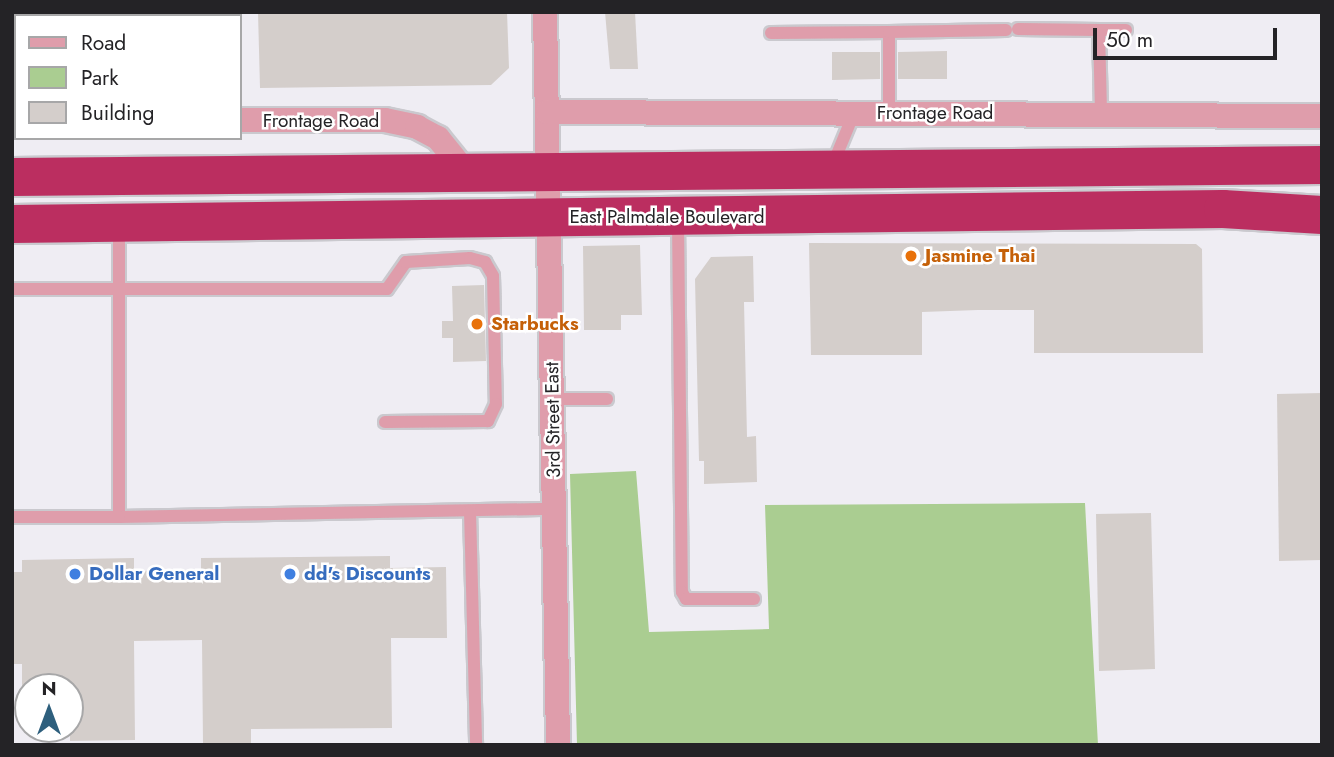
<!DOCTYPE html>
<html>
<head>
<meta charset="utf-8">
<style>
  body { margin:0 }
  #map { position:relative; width:1334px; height:757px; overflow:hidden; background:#efedf3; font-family:Jost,sans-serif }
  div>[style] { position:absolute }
  .green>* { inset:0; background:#aacd91 }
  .building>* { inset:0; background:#d4cecb }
  .roads { filter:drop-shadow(2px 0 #cac9ce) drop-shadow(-2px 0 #cac9ce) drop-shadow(0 2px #cac9ce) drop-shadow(0 -2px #cac9ce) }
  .lane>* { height:12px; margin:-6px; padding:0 6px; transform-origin:6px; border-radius:6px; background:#df9dab }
  .street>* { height:24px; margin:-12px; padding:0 12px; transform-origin:12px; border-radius:12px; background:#df9dab }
  .highway>* { height:38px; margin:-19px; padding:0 19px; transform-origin:19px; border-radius:19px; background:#bb2e60 }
  .dots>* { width:19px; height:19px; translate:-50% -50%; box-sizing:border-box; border:4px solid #fff; border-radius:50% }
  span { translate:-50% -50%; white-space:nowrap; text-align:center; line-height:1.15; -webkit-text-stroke:5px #fff; paint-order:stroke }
  .street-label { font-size:19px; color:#242326 }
  .food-label { font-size:19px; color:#c56008; font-weight:700 }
  .left { translate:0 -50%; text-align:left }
  .shop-label { font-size:19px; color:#366cbe; font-weight:700 }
  .frame { position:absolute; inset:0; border:14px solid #242326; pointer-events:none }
  .legend { position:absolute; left:14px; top:14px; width:228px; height:126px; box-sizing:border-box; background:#fff; border:2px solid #a7a7a8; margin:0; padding:9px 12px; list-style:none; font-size:21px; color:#242326 }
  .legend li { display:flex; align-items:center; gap:14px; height:35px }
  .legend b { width:35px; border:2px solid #a7a7a8 }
  .north { position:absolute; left:14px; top:673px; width:70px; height:70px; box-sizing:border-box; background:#fff; border:2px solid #a7a7a8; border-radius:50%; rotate:0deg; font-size:19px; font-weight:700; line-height:28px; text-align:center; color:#242326 }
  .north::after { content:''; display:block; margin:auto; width:24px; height:32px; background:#2e5f7d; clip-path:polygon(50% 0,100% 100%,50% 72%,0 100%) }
  .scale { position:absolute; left:1093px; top:28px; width:184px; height:32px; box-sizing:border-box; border:4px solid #242326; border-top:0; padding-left:9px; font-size:21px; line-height:24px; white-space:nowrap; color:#242326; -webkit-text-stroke:5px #fff; paint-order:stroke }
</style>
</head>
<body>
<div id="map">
  <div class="green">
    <div style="clip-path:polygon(636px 471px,649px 632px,769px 629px,765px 505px,1085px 503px,1098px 745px,577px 745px,570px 474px)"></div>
  </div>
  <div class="building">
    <div style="clip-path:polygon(258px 12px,507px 12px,509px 68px,491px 85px,260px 88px)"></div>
    <div style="clip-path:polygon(605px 12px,635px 12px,638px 69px,610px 69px)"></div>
    <div style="clip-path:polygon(947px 51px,947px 79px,898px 79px,898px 52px)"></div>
    <div style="clip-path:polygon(832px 52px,880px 52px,880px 79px,832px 80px)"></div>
    <div style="clip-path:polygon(809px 243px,1196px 244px,1202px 249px,1203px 353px,1034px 353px,1034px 310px,978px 310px,922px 312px,922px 355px,811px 355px)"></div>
    <div style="clip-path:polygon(640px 245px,642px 315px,621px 315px,621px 330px,584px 330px,583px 246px)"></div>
    <div style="clip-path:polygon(753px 256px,754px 302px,744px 302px,747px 437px,756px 436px,757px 482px,704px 484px,704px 461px,699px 461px,695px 279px,711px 257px)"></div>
    <div style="clip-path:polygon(484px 285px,486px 361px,453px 362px,453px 338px,442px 338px,442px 321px,453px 321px,452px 286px)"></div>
    <div style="clip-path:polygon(1322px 393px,1322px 560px,1279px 561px,1277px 394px)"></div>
    <div style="clip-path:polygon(1151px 513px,1155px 669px,1099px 671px,1096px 514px)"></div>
    <div style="clip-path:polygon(390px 556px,390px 568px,446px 567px,447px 638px,391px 638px,392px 728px,251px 729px,251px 745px,203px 745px,202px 640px,134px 641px,135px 740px,70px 741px,70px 687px,22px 687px,22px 664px,12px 664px,12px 572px,22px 572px,22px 560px,134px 558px,134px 571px,201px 570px,201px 558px)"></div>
  </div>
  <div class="roads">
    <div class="lane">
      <div style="left:1018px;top:29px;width:81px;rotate:0.7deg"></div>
      <div style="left:1099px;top:30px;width:84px;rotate:88.6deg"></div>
      <div style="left:1099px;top:30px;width:27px"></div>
      <div style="left:771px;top:33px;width:118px;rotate:-0.5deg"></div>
      <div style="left:889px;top:113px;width:81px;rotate:-90deg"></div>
      <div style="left:889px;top:32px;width:117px;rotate:-1deg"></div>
      <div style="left:833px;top:164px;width:55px;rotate:-67.6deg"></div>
      <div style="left:678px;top:220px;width:372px;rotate:89.4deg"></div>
      <div style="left:682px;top:592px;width:8px;rotate:60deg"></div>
      <div style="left:686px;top:599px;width:68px"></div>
      <div style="left:119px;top:226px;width:291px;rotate:90deg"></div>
      <div style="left:119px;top:517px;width:435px;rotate:-1.1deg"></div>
      <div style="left:12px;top:289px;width:375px"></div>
      <div style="left:387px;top:289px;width:33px;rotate:-55deg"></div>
      <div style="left:406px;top:262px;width:64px;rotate:-3.6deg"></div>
      <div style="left:470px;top:258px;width:16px;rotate:15deg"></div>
      <div style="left:485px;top:262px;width:16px;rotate:60deg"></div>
      <div style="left:493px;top:276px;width:128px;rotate:88.7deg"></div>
      <div style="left:496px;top:404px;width:19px;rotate:115deg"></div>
      <div style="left:488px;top:421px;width:103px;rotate:179.4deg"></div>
      <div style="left:553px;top:399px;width:54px"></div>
      <div style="left:470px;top:511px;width:234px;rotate:88.5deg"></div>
      <div style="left:12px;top:517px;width:107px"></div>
    </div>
    <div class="street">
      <div style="left:545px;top:12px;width:733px;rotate:88.98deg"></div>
      <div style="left:548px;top:112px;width:774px;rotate:0.3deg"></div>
      <div style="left:12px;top:120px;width:4px"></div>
      <div style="left:240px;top:120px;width:145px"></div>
      <div style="left:385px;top:120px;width:33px;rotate:12deg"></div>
      <div style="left:417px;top:127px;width:24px;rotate:28deg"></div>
      <div style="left:438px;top:138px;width:46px;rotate:51.1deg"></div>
    </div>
    <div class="highway">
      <div style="left:12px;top:177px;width:1310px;rotate:-0.52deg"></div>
      <div style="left:12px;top:224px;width:1211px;rotate:-0.71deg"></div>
      <div style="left:1223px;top:209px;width:99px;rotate:3.5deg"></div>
    </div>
  </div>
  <div class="dots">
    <div style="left:911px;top:256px;background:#e8710a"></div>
    <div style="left:477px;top:324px;background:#e8710a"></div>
    <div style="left:75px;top:574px;background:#3f7fe0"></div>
    <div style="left:290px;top:574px;background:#3f7fe0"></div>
  </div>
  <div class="street-label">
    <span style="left:935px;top:113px">Frontage Road</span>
    <span style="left:321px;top:121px">Frontage Road</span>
    <span style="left:667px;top:217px">East Palmdale Boulevard</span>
    <span style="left:553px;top:420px;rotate:-91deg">3rd Street East</span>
  </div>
  <div class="food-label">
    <span class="left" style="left:925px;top:256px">Jasmine Thai</span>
    <span class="left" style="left:491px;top:324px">Starbucks</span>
  </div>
  <div class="shop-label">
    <span class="left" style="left:89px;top:574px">Dollar General</span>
    <span class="left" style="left:304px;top:574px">dd's Discounts</span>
  </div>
  <div class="frame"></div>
  <ul class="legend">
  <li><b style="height:9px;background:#df9dab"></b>Road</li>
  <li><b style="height:19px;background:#aacd91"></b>Park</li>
  <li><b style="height:19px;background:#d4cecb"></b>Building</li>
  </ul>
  <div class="north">N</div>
  <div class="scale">50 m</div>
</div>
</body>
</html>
